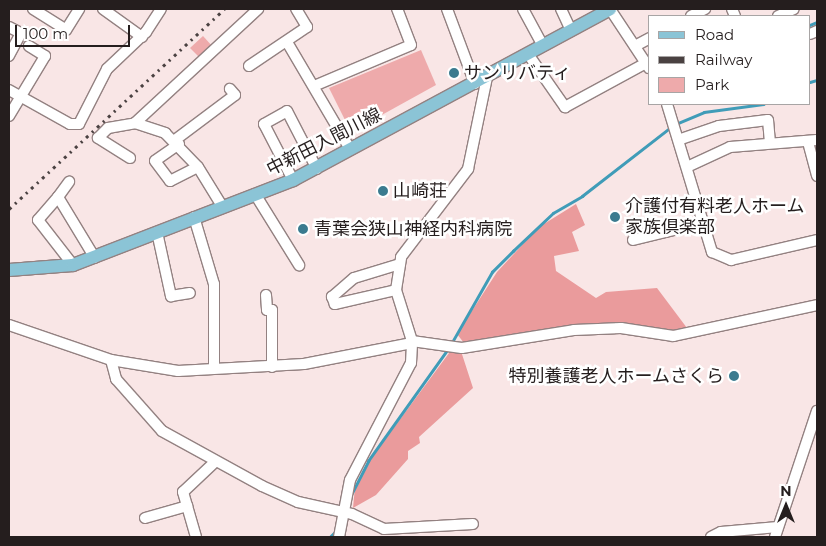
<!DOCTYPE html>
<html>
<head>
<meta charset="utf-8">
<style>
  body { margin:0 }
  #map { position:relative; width:826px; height:546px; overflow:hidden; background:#f9e6e6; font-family:Montserrat,"Noto Sans JP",sans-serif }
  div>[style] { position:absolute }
  .green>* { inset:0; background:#eeaaab }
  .forest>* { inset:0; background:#ea9b9c }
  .stream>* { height:2.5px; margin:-1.25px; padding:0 1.25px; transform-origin:1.25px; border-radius:1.25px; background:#409cb8 }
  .roads { filter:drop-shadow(1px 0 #938181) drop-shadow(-1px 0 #938181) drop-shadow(0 1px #938181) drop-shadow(0 -1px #938181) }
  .minor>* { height:10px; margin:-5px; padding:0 5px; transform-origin:5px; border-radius:5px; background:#fff }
  .major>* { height:12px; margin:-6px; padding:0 6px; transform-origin:6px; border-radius:6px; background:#8bc4d6 }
  .rail>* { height:2.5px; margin-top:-1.25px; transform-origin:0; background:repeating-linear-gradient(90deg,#4a4141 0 2.5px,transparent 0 7.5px) }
  .dots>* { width:14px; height:14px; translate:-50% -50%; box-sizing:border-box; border:2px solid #fff; border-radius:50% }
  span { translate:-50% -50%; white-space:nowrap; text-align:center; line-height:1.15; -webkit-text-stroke:5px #fff; paint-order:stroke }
  .poi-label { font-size:18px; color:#251e1e }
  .left { translate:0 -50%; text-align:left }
  .right { translate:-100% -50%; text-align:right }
  .street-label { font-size:18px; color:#251e1e }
  .frame { position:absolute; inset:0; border:10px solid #251e1e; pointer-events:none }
  .legend { position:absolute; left:648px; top:15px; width:162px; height:90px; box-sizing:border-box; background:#fff; border:1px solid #a8a5a5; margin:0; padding:6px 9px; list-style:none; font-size:15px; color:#251e1e }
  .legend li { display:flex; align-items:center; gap:10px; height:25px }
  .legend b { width:25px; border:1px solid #a8a5a5 }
  .north { position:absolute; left:761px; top:481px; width:50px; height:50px; -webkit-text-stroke:4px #fff; paint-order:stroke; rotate:0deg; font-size:14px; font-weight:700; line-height:20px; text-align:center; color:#251e1e }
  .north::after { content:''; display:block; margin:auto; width:18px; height:22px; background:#251e1e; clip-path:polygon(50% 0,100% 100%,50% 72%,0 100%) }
  .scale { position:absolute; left:15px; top:25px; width:115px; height:22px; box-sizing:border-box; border:2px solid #251e1e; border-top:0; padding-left:6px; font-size:15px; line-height:18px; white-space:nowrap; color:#251e1e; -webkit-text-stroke:4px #fff; paint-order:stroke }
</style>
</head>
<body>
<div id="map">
  <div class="green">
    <div style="clip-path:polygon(203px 36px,213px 47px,201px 59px,190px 48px)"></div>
    <div style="clip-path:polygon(421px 50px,436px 85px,351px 132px,329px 88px)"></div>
  </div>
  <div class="forest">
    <div style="clip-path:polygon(576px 204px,585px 225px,572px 232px,579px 251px,554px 256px,556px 271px,596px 298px,606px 292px,657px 288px,690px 332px,643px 329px,464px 343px,457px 334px,497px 272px,539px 227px)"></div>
    <div style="clip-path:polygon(460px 348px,473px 388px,419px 437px,420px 443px,408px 451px,408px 459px,376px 495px,353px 508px,355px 487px,367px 464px,452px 349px)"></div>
  </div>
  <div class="stream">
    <div style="left:810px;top:25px;width:8px;rotate:-23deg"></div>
    <div style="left:810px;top:82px;width:7px;rotate:-16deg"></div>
    <div style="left:676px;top:124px;width:30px;rotate:-23deg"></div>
    <div style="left:704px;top:112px;width:60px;rotate:-7.7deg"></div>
    <div style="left:451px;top:344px;width:83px;rotate:-60.3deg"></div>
    <div style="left:492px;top:272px;width:30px;rotate:-45deg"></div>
    <div style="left:513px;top:251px;width:55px;rotate:-43.5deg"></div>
    <div style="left:553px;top:213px;width:34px;rotate:-30deg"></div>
    <div style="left:582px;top:196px;width:113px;rotate:-37.8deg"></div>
    <div style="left:352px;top:493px;width:36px;rotate:-63deg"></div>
    <div style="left:368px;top:461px;width:138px;rotate:-54.5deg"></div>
    <div style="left:330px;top:537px;width:7px;rotate:-45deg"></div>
  </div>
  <div class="roads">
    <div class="minor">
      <div style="left:33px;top:9px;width:39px;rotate:32deg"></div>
      <div style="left:66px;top:30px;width:25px;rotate:-58deg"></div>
      <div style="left:103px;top:9px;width:48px;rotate:35.7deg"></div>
      <div style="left:447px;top:9px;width:80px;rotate:69.5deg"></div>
      <div style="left:523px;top:9px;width:42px;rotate:61.6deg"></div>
      <div style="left:561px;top:9px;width:23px;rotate:65deg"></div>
      <div style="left:610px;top:9px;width:71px;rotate:56.5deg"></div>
      <div style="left:732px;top:9px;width:8px;rotate:67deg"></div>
      <div style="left:691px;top:16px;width:16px;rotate:-27deg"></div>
      <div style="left:778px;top:16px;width:17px;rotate:-24deg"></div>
      <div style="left:9px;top:27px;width:13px;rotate:27deg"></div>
      <div style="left:21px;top:33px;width:26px;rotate:118deg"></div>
      <div style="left:810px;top:34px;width:8px;rotate:-23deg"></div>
      <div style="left:287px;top:42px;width:124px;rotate:59.5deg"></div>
      <div style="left:635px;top:46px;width:17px;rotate:-28deg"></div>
      <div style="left:528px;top:54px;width:65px;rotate:55.1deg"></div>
      <div style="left:565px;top:107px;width:92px;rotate:-28.5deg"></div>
      <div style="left:249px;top:66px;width:70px;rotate:-33.9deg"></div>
      <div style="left:307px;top:27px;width:21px;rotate:-121deg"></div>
      <div style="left:314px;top:86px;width:105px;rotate:-22.9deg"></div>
      <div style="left:411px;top:45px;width:39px;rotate:-111deg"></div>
      <div style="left:9px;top:90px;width:70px;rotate:29.1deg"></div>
      <div style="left:70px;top:124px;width:9px"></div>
      <div style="left:79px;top:124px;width:62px;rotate:-63deg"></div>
      <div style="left:107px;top:69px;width:54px;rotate:-43.5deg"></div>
      <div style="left:146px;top:32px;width:27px;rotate:-57deg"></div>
      <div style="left:667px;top:104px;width:155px;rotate:73.1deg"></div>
      <div style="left:712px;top:252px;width:21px;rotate:23deg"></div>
      <div style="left:731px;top:260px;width:88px;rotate:-13.1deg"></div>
      <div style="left:9px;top:116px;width:70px;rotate:-59deg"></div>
      <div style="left:45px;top:56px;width:19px;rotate:-148deg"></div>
      <div style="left:135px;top:123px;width:168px;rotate:-42.8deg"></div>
      <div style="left:681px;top:139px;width:40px;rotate:-18.9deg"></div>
      <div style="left:719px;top:126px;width:49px;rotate:-7deg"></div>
      <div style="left:768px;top:120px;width:22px;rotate:85deg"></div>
      <div style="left:175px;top:140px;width:75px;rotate:-36.9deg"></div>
      <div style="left:235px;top:95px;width:8px;rotate:-130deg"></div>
      <div style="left:808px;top:142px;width:35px;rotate:75deg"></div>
      <div style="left:179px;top:144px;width:29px;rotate:145deg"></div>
      <div style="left:155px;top:161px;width:25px;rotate:53deg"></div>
      <div style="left:170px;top:181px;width:31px;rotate:-27deg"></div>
      <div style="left:130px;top:158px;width:38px;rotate:-148deg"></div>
      <div style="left:98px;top:138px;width:14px;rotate:-45deg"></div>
      <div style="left:108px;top:128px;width:27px;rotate:-10deg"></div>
      <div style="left:135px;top:123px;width:32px;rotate:18deg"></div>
      <div style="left:165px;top:133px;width:47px;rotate:45.9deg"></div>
      <div style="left:198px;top:167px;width:46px;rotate:58.4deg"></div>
      <div style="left:687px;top:167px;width:47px;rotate:-24.9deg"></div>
      <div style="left:730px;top:147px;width:87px;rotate:-4.6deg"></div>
      <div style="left:293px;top:180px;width:63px;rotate:-117.4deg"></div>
      <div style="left:264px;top:124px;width:26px;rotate:-29deg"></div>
      <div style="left:287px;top:111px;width:65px;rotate:62.7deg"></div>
      <div style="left:255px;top:194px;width:84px;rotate:58.2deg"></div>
      <div style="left:58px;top:197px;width:19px;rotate:-54deg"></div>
      <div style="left:194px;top:217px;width:70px;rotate:73.4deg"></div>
      <div style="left:214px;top:284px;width:82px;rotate:90deg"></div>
      <div style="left:157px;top:232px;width:66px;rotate:77.7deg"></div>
      <div style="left:171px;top:296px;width:19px;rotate:-9deg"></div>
      <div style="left:633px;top:240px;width:72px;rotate:-13.7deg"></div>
      <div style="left:73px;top:265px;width:57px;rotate:-127.9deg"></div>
      <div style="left:38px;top:220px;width:30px;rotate:-49deg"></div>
      <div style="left:58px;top:197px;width:71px;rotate:58.8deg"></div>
      <div style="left:396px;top:290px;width:63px;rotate:167.1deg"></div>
      <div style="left:335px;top:304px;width:8px;rotate:-113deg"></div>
      <div style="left:332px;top:297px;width:29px;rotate:-41deg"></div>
      <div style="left:354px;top:278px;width:48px;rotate:-16.9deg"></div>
      <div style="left:266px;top:295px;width:15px;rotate:86deg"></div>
      <div style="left:267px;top:310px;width:5px"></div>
      <div style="left:272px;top:310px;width:57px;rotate:90deg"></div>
      <div style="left:9px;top:325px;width:108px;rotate:18.9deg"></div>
      <div style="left:111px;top:360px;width:68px;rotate:9.3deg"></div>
      <div style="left:178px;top:371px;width:126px;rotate:-3.2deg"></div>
      <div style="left:304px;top:364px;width:110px;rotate:-11deg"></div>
      <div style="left:412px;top:341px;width:50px;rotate:8deg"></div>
      <div style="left:462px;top:348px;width:113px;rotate:-9.1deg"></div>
      <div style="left:574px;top:330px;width:47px;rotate:-2.4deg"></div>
      <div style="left:621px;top:328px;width:53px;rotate:8.7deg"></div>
      <div style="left:673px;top:336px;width:147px;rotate:-12.1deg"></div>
      <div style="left:111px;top:360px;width:20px;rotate:75deg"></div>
      <div style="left:116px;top:379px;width:69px;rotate:48.5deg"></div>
      <div style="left:162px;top:431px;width:114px;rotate:28.8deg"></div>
      <div style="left:262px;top:486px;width:39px;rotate:24deg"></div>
      <div style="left:298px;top:502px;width:55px;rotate:12.5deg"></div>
      <div style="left:352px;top:514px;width:35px;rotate:25deg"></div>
      <div style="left:384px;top:529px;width:89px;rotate:-3.2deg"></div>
      <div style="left:145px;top:518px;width:44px;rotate:-15.9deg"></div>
      <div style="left:196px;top:537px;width:47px;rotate:-106.1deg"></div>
      <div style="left:183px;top:492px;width:45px;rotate:-43.2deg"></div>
      <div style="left:339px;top:537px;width:58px;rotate:-79.1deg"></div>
      <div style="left:350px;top:480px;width:132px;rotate:-62.5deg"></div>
      <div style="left:411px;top:363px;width:22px;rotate:-87deg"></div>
      <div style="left:412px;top:341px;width:53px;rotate:-107.4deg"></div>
      <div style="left:396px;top:290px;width:33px;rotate:-81deg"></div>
      <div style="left:401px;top:257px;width:111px;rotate:-52.7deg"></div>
      <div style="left:468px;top:169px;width:94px;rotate:-78.3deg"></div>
      <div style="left:711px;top:537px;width:11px;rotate:-27deg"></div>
      <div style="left:721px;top:532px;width:57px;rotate:-5deg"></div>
      <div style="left:775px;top:537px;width:133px;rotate:-71.6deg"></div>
    </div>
    <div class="major">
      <div style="left:9px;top:270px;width:64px;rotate:-4.5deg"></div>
      <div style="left:73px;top:265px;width:236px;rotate:-21.1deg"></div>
      <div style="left:293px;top:180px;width:360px;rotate:-28.3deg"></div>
    </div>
  </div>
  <div class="rail">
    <div style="left:9px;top:209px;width:294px;rotate:-42.9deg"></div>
  </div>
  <div class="dots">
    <div style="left:454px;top:73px;background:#3b7b8f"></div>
    <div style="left:383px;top:191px;background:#3b7b8f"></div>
    <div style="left:615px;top:217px;background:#3b7b8f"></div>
    <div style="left:303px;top:229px;background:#3b7b8f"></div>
    <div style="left:734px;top:376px;background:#3b7b8f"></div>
  </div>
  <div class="poi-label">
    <span class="left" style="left:464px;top:73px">サンリバティ</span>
    <span class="left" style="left:393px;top:191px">山崎荘</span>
    <span class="left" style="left:625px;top:217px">介護付有料老人ホーム<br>家族倶楽部</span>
    <span class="left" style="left:314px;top:229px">青葉会狭山神経内科病院</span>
    <span class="right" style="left:724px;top:376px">特別養護老人ホームさくら</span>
  </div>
  <div class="street-label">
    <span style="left:324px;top:142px;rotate:-27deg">中新田入間川線</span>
  </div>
  <div class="frame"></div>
  <ul class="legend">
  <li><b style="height:6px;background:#8bc4d6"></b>Road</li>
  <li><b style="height:6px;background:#4a4141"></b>Railway</li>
  <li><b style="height:14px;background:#eeaaab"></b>Park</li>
  </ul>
  <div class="north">N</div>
  <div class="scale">100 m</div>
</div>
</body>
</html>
